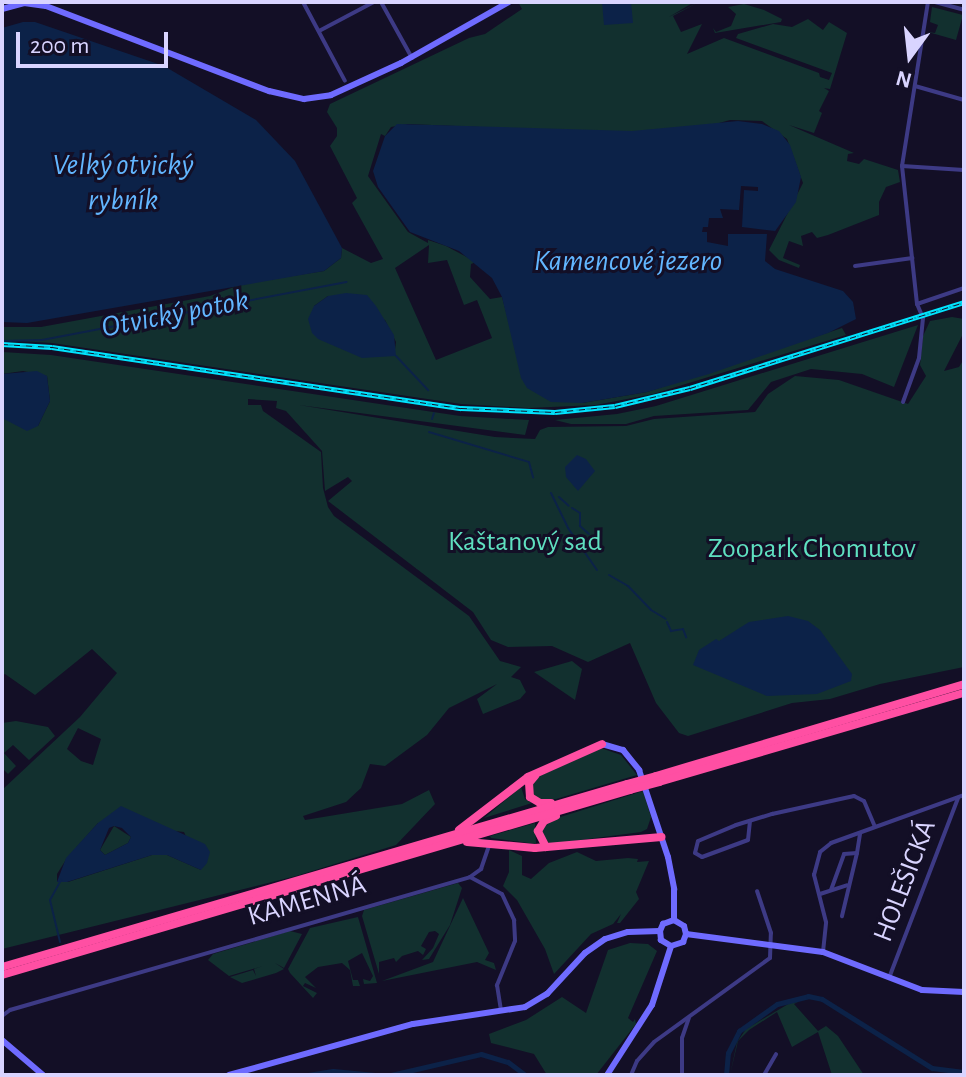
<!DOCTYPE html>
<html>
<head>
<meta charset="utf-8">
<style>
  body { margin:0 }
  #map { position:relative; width:966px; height:1077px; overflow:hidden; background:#130f26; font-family:"Alegreya Sans",sans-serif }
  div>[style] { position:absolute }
  .green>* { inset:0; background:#12302f }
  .water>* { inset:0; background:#0c2248 }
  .pier>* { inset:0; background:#130f26 }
  .stream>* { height:2px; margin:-1px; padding:0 1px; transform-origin:1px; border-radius:1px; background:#0c2248 }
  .canal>* { height:5px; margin:-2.5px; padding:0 2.5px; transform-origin:2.5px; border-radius:2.5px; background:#0c2248 }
  .street>* { height:4px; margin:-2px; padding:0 2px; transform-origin:2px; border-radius:2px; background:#3d3a85 }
  .secondary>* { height:6px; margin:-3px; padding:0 3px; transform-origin:3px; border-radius:3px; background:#6f6bff }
  .highway>* { height:8px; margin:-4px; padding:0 4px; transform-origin:4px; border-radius:4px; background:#ff4fa3 }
  .rail>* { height:5px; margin-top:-2.5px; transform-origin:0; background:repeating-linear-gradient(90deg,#130f26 0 6px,#00e5ff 0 12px); box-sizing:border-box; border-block:2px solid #00e5ff }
  .highway-bridge>* { height:8px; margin:-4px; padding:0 4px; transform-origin:4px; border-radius:4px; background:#ff4fa3 }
  span { translate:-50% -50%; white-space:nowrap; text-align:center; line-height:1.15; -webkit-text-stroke:6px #130f26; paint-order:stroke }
  .park-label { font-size:28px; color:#5fe0c0 }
  .street-label { font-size:28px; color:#d9d4ff }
  .water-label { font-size:30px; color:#62b6ff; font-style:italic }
  .frame { position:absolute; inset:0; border:4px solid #d9d4ff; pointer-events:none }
  .north { position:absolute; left:870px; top:16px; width:80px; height:80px; -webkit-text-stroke:6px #130f26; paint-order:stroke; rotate:195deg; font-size:22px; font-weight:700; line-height:32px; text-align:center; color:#d9d4ff }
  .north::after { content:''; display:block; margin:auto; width:28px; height:36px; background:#d9d4ff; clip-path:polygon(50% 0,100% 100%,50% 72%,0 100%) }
  .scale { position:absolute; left:16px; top:32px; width:152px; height:36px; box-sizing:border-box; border:4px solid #d9d4ff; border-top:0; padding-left:10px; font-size:24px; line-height:28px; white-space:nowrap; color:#d9d4ff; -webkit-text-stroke:6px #130f26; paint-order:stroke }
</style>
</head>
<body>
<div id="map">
  <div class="green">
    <div style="clip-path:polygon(evenodd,518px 2px,694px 2px,669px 17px,699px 2px,673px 16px,681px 32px,702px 24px,687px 54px,724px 38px,819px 73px,820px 77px,829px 80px,832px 73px,736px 38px,738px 34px,773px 24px,792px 27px,808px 19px,823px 30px,829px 22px,847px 33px,830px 89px,824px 88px,829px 91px,819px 111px,822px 113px,814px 133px,789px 125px,854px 153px,848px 154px,847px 161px,859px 164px,864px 159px,898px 170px,900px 182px,886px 187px,879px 202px,879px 215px,828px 235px,817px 238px,812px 232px,801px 236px,803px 246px,789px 241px,783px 258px,800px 265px,799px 268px,779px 260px,769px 250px,803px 183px,787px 139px,762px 121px,730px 120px,705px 127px,624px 133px,408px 124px,391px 127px,385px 136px,381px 134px,368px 176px,408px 232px,428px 243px,428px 240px,446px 246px,476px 262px,471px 264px,470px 277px,490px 299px,502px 297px,516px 348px,582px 403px,647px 392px,842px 328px,846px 335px,653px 394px,596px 405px,529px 408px,461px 404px,52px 343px,2px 340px,2px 327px,41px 327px,210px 296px,242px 284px,324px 271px,341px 258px,342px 248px,371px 263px,383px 259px,352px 203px,357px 198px,330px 146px,337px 136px,337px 128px,327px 112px,330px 104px,469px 38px,485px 34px,522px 9px,518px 2px,429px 245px,428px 263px,447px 260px,464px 305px,477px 300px,492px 338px,436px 360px,395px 268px,429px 245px,518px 2px,328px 296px,385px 320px,396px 342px,394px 356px,374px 354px,314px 306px,328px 296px)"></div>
    <div style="clip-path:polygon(744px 4px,764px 10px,782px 19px,781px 22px,715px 33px,713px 28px,716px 32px,731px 26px,736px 14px,728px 7px)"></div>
    <div style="clip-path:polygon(932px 7px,963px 15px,956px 40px,928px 32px,935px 33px,938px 25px,930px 22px)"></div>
    <div style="clip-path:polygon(evenodd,952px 317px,964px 319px,964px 332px,944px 371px,959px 367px,964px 359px,964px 667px,880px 684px,830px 699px,792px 703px,688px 736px,679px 733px,656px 703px,630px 643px,588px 662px,552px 646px,508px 647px,491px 640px,473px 612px,328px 501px,352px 481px,348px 477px,325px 491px,322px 451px,286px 411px,276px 408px,277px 401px,248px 399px,248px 405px,261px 405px,263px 411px,321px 452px,323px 488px,328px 507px,334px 516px,469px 616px,500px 661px,521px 667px,511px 677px,520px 680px,526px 692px,520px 699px,483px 714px,477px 699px,497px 684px,449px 708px,427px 735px,385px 766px,370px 764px,361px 788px,346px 802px,303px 816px,305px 820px,402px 804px,429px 790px,435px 804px,396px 845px,296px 876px,2px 949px,2px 790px,80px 717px,117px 673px,92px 649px,35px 695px,5px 674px,2px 676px,2px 418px,38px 426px,50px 401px,47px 376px,23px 371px,2px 374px,2px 352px,51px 355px,460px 416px,529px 420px,525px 435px,299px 405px,495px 437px,535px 439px,540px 430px,548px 427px,626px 426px,654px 419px,755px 412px,768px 394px,795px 376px,839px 380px,908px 404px,926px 376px,920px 365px,923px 336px,930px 321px,952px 317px,78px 728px,101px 739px,93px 765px,81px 761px,67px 749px,78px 728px,952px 317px,98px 823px,184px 832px,201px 870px,167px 855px,152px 855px,68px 882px,57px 882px,57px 874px,67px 858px,98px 823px)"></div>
    <div style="clip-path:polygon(918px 325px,894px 387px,862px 374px,811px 369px,771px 382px,748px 410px,654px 416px,626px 424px,571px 424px,555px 420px,617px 414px,656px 406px)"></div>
    <div style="clip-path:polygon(572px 661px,582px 669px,575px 700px,534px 672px)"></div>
    <div style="clip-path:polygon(16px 721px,48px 727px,55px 736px,29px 760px,13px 745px,4px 753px,16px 766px,8px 774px,2px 768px,2px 723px)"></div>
    <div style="clip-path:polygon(601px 748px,621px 755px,637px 775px,556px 799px,543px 800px,533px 796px,531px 784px,535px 778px)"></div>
    <div style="clip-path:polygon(521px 787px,525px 799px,532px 803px,484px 818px)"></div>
    <div style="clip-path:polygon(643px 791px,651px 817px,647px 829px,641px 832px,550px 844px,543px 837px,542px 828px,554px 819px)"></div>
    <div style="clip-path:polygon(535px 823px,536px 844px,491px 838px,490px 836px)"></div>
    <div style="clip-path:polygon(114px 826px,131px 837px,128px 843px,105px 855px,100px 850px)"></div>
    <div style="clip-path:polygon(509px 850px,522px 856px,522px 875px,531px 879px,549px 863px,577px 852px,596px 861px,628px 858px,638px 859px,637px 862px,649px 861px,636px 892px,639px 899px,620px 923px,617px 923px,621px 914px,613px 924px,591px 934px,554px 974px,545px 949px,517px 900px,503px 886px,509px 872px)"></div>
    <div style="clip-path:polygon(458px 883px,462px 888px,450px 925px,429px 959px,422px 960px,433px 948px,439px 934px,435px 931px,429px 932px,421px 946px,426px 949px,423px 955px,418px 951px,402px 956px,396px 962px,394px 958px,379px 962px,379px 974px,362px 916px,364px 910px)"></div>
    <div style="clip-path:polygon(463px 898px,489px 953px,485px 960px,494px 963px,496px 970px,477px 962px,382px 981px,433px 962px)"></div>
    <div style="clip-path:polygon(358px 917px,377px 983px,364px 984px,363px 979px,370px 981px,373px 976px,362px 953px,348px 961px,353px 980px,358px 980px,360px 986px,353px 986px,350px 970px,342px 963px,318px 967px,305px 977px,316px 988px,305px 983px,303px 986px,317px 993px,313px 998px,290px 973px,288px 969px,310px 928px)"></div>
    <div style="clip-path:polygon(290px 931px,302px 934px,284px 968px,275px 963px,284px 969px,276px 973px,242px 983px,230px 977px,253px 970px,256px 976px,254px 969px,263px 966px,229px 976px,208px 960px,213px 954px)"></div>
    <div style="clip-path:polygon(630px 943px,648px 944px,657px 951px,628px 1018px,633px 1022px,635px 1019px,636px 1024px,596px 1075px,547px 1075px,534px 1054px,491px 1043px,489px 1034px,526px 1020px,562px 997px,586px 1013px,608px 950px)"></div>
    <div style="clip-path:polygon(798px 1002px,794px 1004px,818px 1031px,826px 1026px,838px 1036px,864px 1075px,832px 1075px,818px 1032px,792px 1047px,777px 1012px,749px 1030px,738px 1041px,730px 1075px,737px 1042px,746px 1029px,790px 1003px)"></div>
  </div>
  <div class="water">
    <div style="clip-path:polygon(602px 2px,631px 2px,633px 23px,604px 25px)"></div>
    <div style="clip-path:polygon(23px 22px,35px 22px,164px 66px,256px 120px,295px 161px,342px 248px,341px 258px,324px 271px,27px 323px,2px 322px,2px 28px)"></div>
    <div style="clip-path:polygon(738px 121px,762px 124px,779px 131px,790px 145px,801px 177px,796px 202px,773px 234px,767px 234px,765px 261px,775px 269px,843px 291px,853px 302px,856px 319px,828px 333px,709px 374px,647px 392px,582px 403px,551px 402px,527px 388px,521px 378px,502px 297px,492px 278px,459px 251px,410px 232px,378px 187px,373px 171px,385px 136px,397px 124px,632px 131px)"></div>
    <div style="clip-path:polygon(346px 293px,367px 295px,376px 306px,394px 335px,396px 356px,362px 358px,318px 339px,312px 333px,308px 319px,314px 306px,328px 296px)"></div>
    <div style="clip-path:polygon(37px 371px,47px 376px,50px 401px,38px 426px,27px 431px,2px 418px,2px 374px)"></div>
    <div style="clip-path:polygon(577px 455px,586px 459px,595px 471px,578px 491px,566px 477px,565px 467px)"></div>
    <div style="clip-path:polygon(788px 616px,808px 621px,820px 630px,852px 674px,851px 681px,817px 694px,767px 696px,693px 665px,699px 650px,716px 639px,719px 641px,749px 622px)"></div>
    <div style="clip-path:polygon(evenodd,121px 806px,205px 844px,210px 852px,207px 863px,201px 870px,167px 855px,152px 855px,67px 882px,57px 882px,66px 858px,98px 823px,121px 806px,114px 826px,122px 828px,131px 837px,128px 843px,105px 855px,100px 850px,109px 828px,114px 826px)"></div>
  </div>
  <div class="pier">
    <div style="clip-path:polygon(741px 186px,758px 187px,758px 191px,744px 190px,742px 227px,775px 231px,774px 234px,728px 234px,728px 246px,707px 242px,707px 232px,702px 232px,703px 227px,708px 227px,709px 218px,723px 218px,720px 209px,739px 210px)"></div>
  </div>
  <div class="stream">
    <div style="left:2px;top:341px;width:40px;rotate:-1.4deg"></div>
    <div style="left:42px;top:340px;width:310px;rotate:-10.8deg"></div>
    <div style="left:396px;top:356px;width:47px;rotate:46.7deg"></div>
    <div style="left:432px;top:419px;width:6px;rotate:-72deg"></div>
    <div style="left:429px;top:432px;width:104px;rotate:16.7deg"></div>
    <div style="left:529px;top:462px;width:16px;rotate:75deg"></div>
    <div style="left:551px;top:493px;width:39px;rotate:64deg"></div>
    <div style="left:568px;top:528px;width:51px;rotate:55.4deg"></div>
    <div style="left:559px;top:497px;width:13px;rotate:42deg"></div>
    <div style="left:572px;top:508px;width:9px;rotate:32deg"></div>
    <div style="left:580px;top:513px;width:13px;rotate:90deg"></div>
    <div style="left:580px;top:526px;width:12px;rotate:42deg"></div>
    <div style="left:609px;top:575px;width:22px;rotate:30deg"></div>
    <div style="left:628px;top:586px;width:33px;rotate:46deg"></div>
    <div style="left:651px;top:610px;width:17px;rotate:31deg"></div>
    <div style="left:667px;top:622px;width:10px;rotate:66deg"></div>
    <div style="left:671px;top:631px;width:12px;rotate:-9deg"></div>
    <div style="left:683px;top:629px;width:9px;rotate:69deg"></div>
    <div style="left:60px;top:942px;width:43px;rotate:-103.4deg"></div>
    <div style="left:50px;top:900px;width:23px;rotate:-61deg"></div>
  </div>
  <div class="canal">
    <div style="left:308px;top:1075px;width:25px;rotate:-9deg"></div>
    <div style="left:333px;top:1071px;width:42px;rotate:5.4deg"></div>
    <div style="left:391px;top:1075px;width:92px;rotate:-13.1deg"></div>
    <div style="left:481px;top:1054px;width:28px;rotate:17deg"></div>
    <div style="left:508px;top:1062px;width:21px;rotate:37deg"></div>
    <div style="left:726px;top:1075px;width:22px;rotate:-85deg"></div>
    <div style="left:728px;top:1053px;width:25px;rotate:-63deg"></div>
    <div style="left:739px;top:1031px;width:47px;rotate:-35.4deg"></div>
    <div style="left:777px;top:1004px;width:32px;rotate:-14deg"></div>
    <div style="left:808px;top:996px;width:14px;rotate:12deg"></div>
    <div style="left:822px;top:999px;width:130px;rotate:32.1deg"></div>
    <div style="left:932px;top:1068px;width:32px;rotate:7deg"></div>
  </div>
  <div class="street">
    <div style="left:303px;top:2px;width:89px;rotate:62deg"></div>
    <div style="left:381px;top:2px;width:64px;rotate:61deg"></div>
    <div style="left:935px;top:2px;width:30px;rotate:15deg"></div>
    <div style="left:319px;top:31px;width:62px;rotate:-27.8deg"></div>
    <div style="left:915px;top:86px;width:51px;rotate:15.9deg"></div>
    <div style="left:902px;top:166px;width:62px;rotate:3.7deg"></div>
    <div style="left:855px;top:266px;width:58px;rotate:-8deg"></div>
    <div style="left:917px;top:304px;width:50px;rotate:-18.8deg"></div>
    <div style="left:903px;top:402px;width:47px;rotate:-70deg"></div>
    <div style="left:919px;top:358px;width:40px;rotate:-84.3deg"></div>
    <div style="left:923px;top:318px;width:15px;rotate:-113deg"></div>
    <div style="left:917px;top:304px;width:139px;rotate:-96.2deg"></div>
    <div style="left:902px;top:166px;width:166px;rotate:-81deg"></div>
    <div style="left:750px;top:821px;width:19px;rotate:96deg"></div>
    <div style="left:748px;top:840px;width:49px;rotate:159.7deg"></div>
    <div style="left:702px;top:857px;width:8px;rotate:-150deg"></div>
    <div style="left:695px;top:853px;width:12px;rotate:-76deg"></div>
    <div style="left:698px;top:841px;width:41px;rotate:-22.8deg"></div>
    <div style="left:736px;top:825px;width:38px;rotate:-17deg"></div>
    <div style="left:772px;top:814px;width:84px;rotate:-12.4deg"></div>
    <div style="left:854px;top:796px;width:11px;rotate:27deg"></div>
    <div style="left:864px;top:801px;width:28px;rotate:67deg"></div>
    <div style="left:857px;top:853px;width:20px;rotate:-81deg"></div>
    <div style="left:470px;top:877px;width:14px;rotate:-36deg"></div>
    <div style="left:481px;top:869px;width:28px;rotate:-71deg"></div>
    <div style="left:831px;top:890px;width:38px;rotate:-70deg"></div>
    <div style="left:844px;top:854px;width:13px;rotate:-4deg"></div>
    <div style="left:857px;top:853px;width:65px;rotate:103.4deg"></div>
    <div style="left:820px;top:894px;width:28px;rotate:-18deg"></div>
    <div style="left:823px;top:952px;width:30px;rotate:-84deg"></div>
    <div style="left:826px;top:922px;width:49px;rotate:-104.3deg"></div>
    <div style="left:814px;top:875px;width:24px;rotate:-75deg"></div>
    <div style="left:820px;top:852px;width:14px;rotate:-39deg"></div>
    <div style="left:831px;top:843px;width:141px;rotate:-19.8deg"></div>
    <div style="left:889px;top:978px;width:193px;rotate:-69deg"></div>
    <div style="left:2px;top:1016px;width:10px;rotate:-37deg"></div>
    <div style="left:10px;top:1010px;width:479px;rotate:-16.1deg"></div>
    <div style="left:470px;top:877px;width:36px;rotate:28deg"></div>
    <div style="left:502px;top:894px;width:29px;rotate:65deg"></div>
    <div style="left:514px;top:920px;width:21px;rotate:87deg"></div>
    <div style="left:515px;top:941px;width:48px;rotate:112.2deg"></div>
    <div style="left:497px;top:985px;width:25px;rotate:81deg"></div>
    <div style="left:631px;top:1075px;width:15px;rotate:-67deg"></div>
    <div style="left:637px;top:1061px;width:25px;rotate:-48deg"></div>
    <div style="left:654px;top:1042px;width:143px;rotate:-35.9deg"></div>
    <div style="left:770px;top:958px;width:25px;rotate:-88deg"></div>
    <div style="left:771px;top:933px;width:44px;rotate:-108.4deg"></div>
    <div style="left:682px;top:1075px;width:37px;rotate:-90deg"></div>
    <div style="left:682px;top:1038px;width:21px;rotate:-71deg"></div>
    <div style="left:764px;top:1075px;width:24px;rotate:-60deg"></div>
  </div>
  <div class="secondary">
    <div style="left:2px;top:9px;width:23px;rotate:-15deg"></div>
    <div style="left:24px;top:3px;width:22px;rotate:8deg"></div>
    <div style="left:46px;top:6px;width:239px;rotate:20.9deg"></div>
    <div style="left:269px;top:91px;width:36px;rotate:13deg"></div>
    <div style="left:304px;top:99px;width:27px;rotate:-8deg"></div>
    <div style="left:331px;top:95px;width:77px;rotate:-24.6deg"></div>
    <div style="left:401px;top:63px;width:124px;rotate:-29.5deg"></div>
    <div style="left:602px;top:744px;width:22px;rotate:16deg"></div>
    <div style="left:623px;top:750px;width:26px;rotate:51deg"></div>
    <div style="left:639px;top:770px;width:92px;rotate:71.6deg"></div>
    <div style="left:668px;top:857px;width:33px;rotate:79deg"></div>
    <div style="left:674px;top:889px;width:31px;rotate:90deg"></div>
    <div style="left:686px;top:934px;width:138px;rotate:7.5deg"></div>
    <div style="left:823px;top:952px;width:106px;rotate:21deg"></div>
    <div style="left:922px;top:990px;width:42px;rotate:2.7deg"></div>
    <div style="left:671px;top:946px;width:13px;rotate:-18deg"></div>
    <div style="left:683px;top:942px;width:9px;rotate:-69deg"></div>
    <div style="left:686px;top:934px;width:8px;rotate:-104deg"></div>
    <div style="left:684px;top:926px;width:12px;rotate:-149deg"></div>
    <div style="left:671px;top:946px;width:12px;rotate:-149deg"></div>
    <div style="left:661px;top:940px;width:9px;rotate:-96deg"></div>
    <div style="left:660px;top:931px;width:8px;rotate:-67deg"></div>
    <div style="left:663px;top:924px;width:12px;rotate:-20deg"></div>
    <div style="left:2px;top:1040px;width:54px;rotate:40.5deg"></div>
    <div style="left:229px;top:1075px;width:191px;rotate:-15.5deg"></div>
    <div style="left:413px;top:1024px;width:113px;rotate:-8.6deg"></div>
    <div style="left:525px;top:1007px;width:26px;rotate:-31deg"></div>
    <div style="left:547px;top:994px;width:56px;rotate:-47.2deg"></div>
    <div style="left:585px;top:953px;width:24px;rotate:-35deg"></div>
    <div style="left:605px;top:939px;width:24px;rotate:-17deg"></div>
    <div style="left:628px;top:932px;width:32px;rotate:-2deg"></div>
    <div style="left:607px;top:1075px;width:83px;rotate:-57.3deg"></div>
    <div style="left:652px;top:1005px;width:62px;rotate:-72.1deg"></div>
  </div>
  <div class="highway">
    <div style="left:535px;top:776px;width:9px;rotate:131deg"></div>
    <div style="left:529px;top:783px;width:14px;rotate:86deg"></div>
    <div style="left:530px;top:797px;width:12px;rotate:31deg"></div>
    <div style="left:540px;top:803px;width:11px"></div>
    <div style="left:656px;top:776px;width:321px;rotate:-16.6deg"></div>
    <div style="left:659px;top:782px;width:318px;rotate:-16.3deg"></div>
    <div style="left:459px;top:830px;width:87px;rotate:-37.5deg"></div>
    <div style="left:528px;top:777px;width:81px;rotate:-24deg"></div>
    <div style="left:467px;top:842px;width:68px;rotate:5deg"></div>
    <div style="left:535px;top:848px;width:127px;rotate:-5deg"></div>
    <div style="left:546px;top:847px;width:18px;rotate:-117deg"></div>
    <div style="left:538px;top:831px;width:12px;rotate:-59deg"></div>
    <div style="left:544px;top:821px;width:13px;rotate:-23deg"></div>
    <div style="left:2px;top:967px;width:651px;rotate:-16.32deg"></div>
    <div style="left:2px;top:975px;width:655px;rotate:-16.41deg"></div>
  </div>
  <div class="rail">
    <div style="left:2px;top:344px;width:50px;rotate:3.4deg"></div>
    <div style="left:52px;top:347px;width:414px;rotate:8.5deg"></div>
    <div style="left:461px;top:408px;width:94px;rotate:2.4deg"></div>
    <div style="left:555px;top:412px;width:60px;rotate:-5.7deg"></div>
    <div style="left:615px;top:406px;width:77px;rotate:-13.5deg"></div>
    <div style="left:690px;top:388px;width:287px;rotate:-17.4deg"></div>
  </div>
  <div class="highway-bridge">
    <div style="left:627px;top:784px;width:30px;rotate:-15deg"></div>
    <div style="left:630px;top:790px;width:30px;rotate:-15deg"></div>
  </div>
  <div class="park-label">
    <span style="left:525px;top:542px">Kaštanový sad</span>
    <span style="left:812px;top:549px">Zoopark Chomutov</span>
  </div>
  <div class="street-label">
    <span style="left:905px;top:881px;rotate:-69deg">HOLEŠICKÁ</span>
    <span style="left:307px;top:901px;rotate:-16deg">KAMENNÁ</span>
  </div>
  <div class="water-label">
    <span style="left:123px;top:182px">Velký otvický<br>rybník</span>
    <span style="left:628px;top:261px">Kamencové jezero</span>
    <span style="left:175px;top:314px;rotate:-11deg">Otvický potok</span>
  </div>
  <div class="frame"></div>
  <div class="north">N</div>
  <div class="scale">200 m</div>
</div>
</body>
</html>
